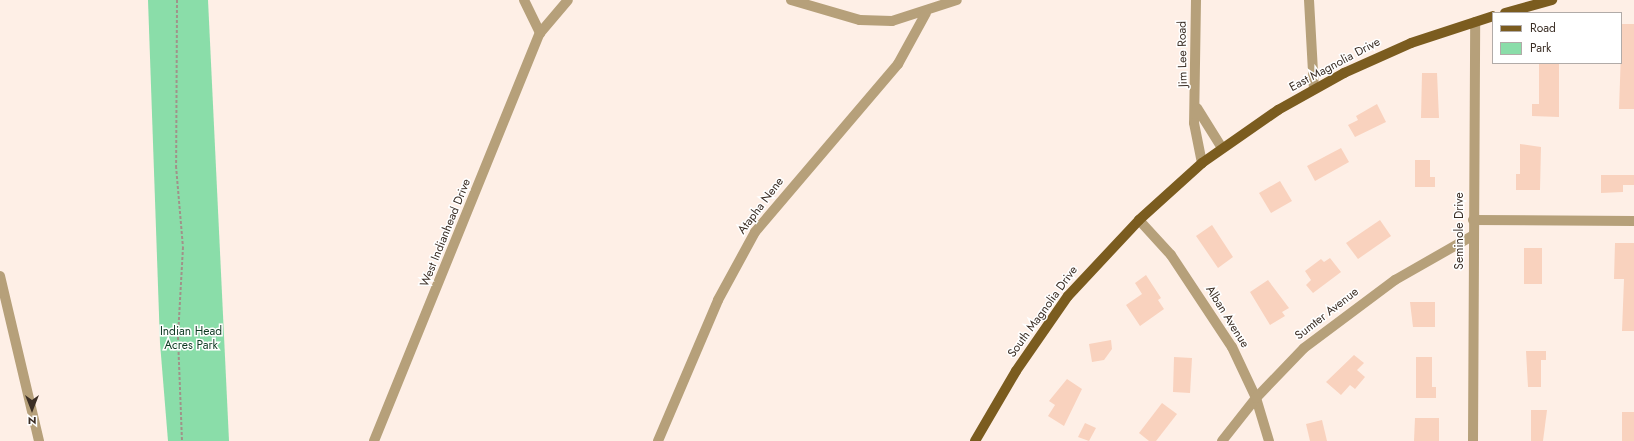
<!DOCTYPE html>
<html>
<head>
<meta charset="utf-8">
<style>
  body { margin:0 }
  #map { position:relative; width:1634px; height:441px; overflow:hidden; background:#feefe6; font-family:Jost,sans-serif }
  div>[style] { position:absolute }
  .green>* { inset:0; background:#8adda9 }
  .building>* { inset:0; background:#f9d2be }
  .path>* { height:2px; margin-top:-1px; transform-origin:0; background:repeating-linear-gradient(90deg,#a09289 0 3px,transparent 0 5px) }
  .minor>* { height:10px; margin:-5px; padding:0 5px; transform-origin:5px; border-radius:5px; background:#b6a07a }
  .major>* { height:10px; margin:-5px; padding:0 5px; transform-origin:5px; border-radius:5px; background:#7b5c1f }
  span { translate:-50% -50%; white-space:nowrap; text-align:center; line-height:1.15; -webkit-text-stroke:3px #fff; paint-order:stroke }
  .street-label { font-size:12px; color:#3b2e25 }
  .park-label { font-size:12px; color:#0f3a23 }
  .legend { position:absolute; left:1492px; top:12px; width:130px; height:52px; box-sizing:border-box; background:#fff; border:1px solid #b1aba8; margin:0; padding:5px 7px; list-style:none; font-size:12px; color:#3b2e25 }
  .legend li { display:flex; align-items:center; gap:8px; height:20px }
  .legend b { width:20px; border:1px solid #b1aba8 }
  .north { position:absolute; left:12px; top:389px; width:40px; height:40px; -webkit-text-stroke:3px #fff; paint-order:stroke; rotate:180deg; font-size:11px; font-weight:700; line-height:16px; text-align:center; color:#3b2e25 }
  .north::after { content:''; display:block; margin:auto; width:14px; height:18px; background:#3b2e25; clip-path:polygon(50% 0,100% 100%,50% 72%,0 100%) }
</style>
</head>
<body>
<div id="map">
  <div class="green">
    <div style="clip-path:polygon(148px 0,208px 0,229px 441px,168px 441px,160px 343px)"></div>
  </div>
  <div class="building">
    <div style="clip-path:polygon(1622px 24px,1634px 24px,1634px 109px,1619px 109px)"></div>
    <div style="clip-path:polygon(1539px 63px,1559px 63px,1559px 117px,1532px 116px,1532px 104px,1539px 104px)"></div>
    <div style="clip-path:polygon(1422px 73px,1437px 73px,1439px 118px,1421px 118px)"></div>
    <div style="clip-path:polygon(1377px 104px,1386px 122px,1355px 137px,1348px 125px,1358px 120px,1356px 116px)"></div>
    <div style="clip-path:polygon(1520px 144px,1541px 147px,1540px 190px,1516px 190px,1516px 174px,1520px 174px)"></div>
    <div style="clip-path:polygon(1341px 148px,1349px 162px,1315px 181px,1307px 166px)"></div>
    <div style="clip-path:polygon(1415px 160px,1430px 160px,1430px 177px,1435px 177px,1435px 187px,1415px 187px)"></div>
    <div style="clip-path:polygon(1601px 175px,1634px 175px,1634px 185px,1623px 185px,1623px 192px,1601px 193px)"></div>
    <div style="clip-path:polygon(1280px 181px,1292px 201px,1271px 213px,1259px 193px)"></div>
    <div style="clip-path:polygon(1380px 220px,1391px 236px,1358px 259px,1346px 243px)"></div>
    <div style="clip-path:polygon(1212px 225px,1233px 257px,1218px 268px,1196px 236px)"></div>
    <div style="clip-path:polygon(1615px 243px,1634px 243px,1634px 331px,1622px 331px,1624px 279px,1614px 279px)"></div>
    <div style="clip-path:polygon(1524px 248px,1542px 248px,1542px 284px,1524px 284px)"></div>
    <div style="clip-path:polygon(1330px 258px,1341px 272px,1313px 293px,1306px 285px,1311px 280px,1305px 271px,1321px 259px,1324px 262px)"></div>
    <div style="clip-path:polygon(1146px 275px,1161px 298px,1158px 300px,1164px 309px,1140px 326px,1126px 305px,1142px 294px,1135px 283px)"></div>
    <div style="clip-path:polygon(1268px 280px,1289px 308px,1282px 312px,1285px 316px,1270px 325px,1250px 292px)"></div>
    <div style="clip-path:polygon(1410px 302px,1435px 302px,1435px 327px,1413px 327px)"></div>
    <div style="clip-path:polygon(1111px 340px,1112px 349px,1104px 360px,1092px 362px,1089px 344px)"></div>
    <div style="clip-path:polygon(1526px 351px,1546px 351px,1546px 360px,1541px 360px,1541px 387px,1528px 387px)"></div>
    <div style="clip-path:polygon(1354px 355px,1364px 363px,1357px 370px,1365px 377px,1355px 389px,1350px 385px,1341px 395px,1326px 382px)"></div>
    <div style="clip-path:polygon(1174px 357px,1192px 358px,1190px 393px,1173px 392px)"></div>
    <div style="clip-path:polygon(1416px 357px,1432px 357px,1432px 387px,1436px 387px,1436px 398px,1416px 398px)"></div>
    <div style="clip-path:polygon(1067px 379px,1082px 389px,1064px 426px,1048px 416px,1055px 405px,1049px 401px)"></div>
    <div style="clip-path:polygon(1162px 403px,1177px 414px,1156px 441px,1149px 441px,1139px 433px)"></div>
    <div style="clip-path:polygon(1531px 410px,1547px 410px,1543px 441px,1531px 441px)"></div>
    <div style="clip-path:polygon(1622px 412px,1634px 412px,1634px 441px,1622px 441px)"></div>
    <div style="clip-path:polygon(1415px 418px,1439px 418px,1439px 441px,1414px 441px)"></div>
    <div style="clip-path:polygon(1322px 420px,1327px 441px,1310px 441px,1306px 424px)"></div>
    <div style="clip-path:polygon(1085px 423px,1096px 428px,1089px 441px,1078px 437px)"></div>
  </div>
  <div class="path">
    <div style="left:177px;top:0;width:166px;rotate:90.3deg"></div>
    <div style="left:176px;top:166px;width:81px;rotate:85.1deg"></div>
    <div style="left:183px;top:247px;width:90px;rotate:93.2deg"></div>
    <div style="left:178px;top:337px;width:104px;rotate:87.8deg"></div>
  </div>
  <div class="minor">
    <div style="left:524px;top:0;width:37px;rotate:64deg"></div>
    <div style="left:791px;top:0;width:72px;rotate:16.2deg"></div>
    <div style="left:860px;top:20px;width:32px;rotate:2deg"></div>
    <div style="left:892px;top:21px;width:68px;rotate:-17.9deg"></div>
    <div style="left:1196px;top:0;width:123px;rotate:90.9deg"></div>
    <div style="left:1194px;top:123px;width:41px;rotate:78.7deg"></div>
    <div style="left:1309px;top:0;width:89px;rotate:86.8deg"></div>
    <div style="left:1197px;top:108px;width:47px;rotate:58deg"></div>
    <div style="left:1139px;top:220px;width:47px;rotate:47.6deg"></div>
    <div style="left:1171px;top:255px;width:110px;rotate:56.5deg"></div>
    <div style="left:1232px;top:347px;width:56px;rotate:64.8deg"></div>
    <div style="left:1256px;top:398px;width:45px;rotate:73.2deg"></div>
    <div style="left:1473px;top:220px;width:161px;rotate:0.4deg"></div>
    <div style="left:0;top:276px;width:170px;rotate:76.7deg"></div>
    <div style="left:374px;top:441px;width:440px;rotate:-67.9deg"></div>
    <div style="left:540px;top:33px;width:43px;rotate:-49.7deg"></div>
    <div style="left:658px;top:441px;width:153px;rotate:-66.9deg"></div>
    <div style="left:718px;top:300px;width:77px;rotate:-61.4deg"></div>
    <div style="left:755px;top:232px;width:221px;rotate:-49.6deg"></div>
    <div style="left:898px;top:64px;width:58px;rotate:-61.2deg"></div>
    <div style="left:1222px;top:441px;width:55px;rotate:-51.7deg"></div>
    <div style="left:1256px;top:398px;width:69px;rotate:-46.2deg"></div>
    <div style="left:1304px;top:348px;width:114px;rotate:-36.8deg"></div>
    <div style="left:1395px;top:280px;width:89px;rotate:-29.7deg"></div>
    <div style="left:1473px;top:441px;width:419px;rotate:-89.7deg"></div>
  </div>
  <div class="major">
    <div style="left:1505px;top:13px;width:49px;rotate:-15.5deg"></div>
    <div style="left:975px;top:441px;width:81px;rotate:-59.6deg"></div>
    <div style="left:1016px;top:371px;width:91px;rotate:-55.3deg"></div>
    <div style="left:1068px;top:296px;width:104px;rotate:-46.9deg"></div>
    <div style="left:1139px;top:220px;width:85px;rotate:-42.1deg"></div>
    <div style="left:1202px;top:163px;width:93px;rotate:-34.9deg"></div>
    <div style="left:1278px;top:110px;width:76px;rotate:-29.3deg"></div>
    <div style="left:1344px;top:73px;width:73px;rotate:-24.1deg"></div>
    <div style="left:1411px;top:43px;width:86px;rotate:-18.2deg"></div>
  </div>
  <div class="street-label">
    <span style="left:1183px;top:54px;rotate:-91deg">Jim Lee Road</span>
    <span style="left:1335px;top:65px;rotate:-28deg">East Magnolia Drive</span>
    <span style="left:761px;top:206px;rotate:-53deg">Atapha Nene</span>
    <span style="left:1460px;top:231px;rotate:-90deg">Seminole Drive</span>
    <span style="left:446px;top:233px;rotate:-68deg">West Indianhead Drive</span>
    <span style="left:1043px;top:312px;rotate:-54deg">South Magnolia Drive</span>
    <span style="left:1327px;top:314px;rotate:-38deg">Sumter Avenue</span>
    <span style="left:1227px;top:317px;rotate:58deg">Alban Avenue</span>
  </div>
  <div class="park-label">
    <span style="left:191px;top:339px">Indian Head<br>Acres Park</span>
  </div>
  <ul class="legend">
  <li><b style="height:5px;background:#7b5c1f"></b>Road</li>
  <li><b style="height:11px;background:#8adda9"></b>Park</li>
  </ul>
  <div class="north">N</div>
</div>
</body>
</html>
